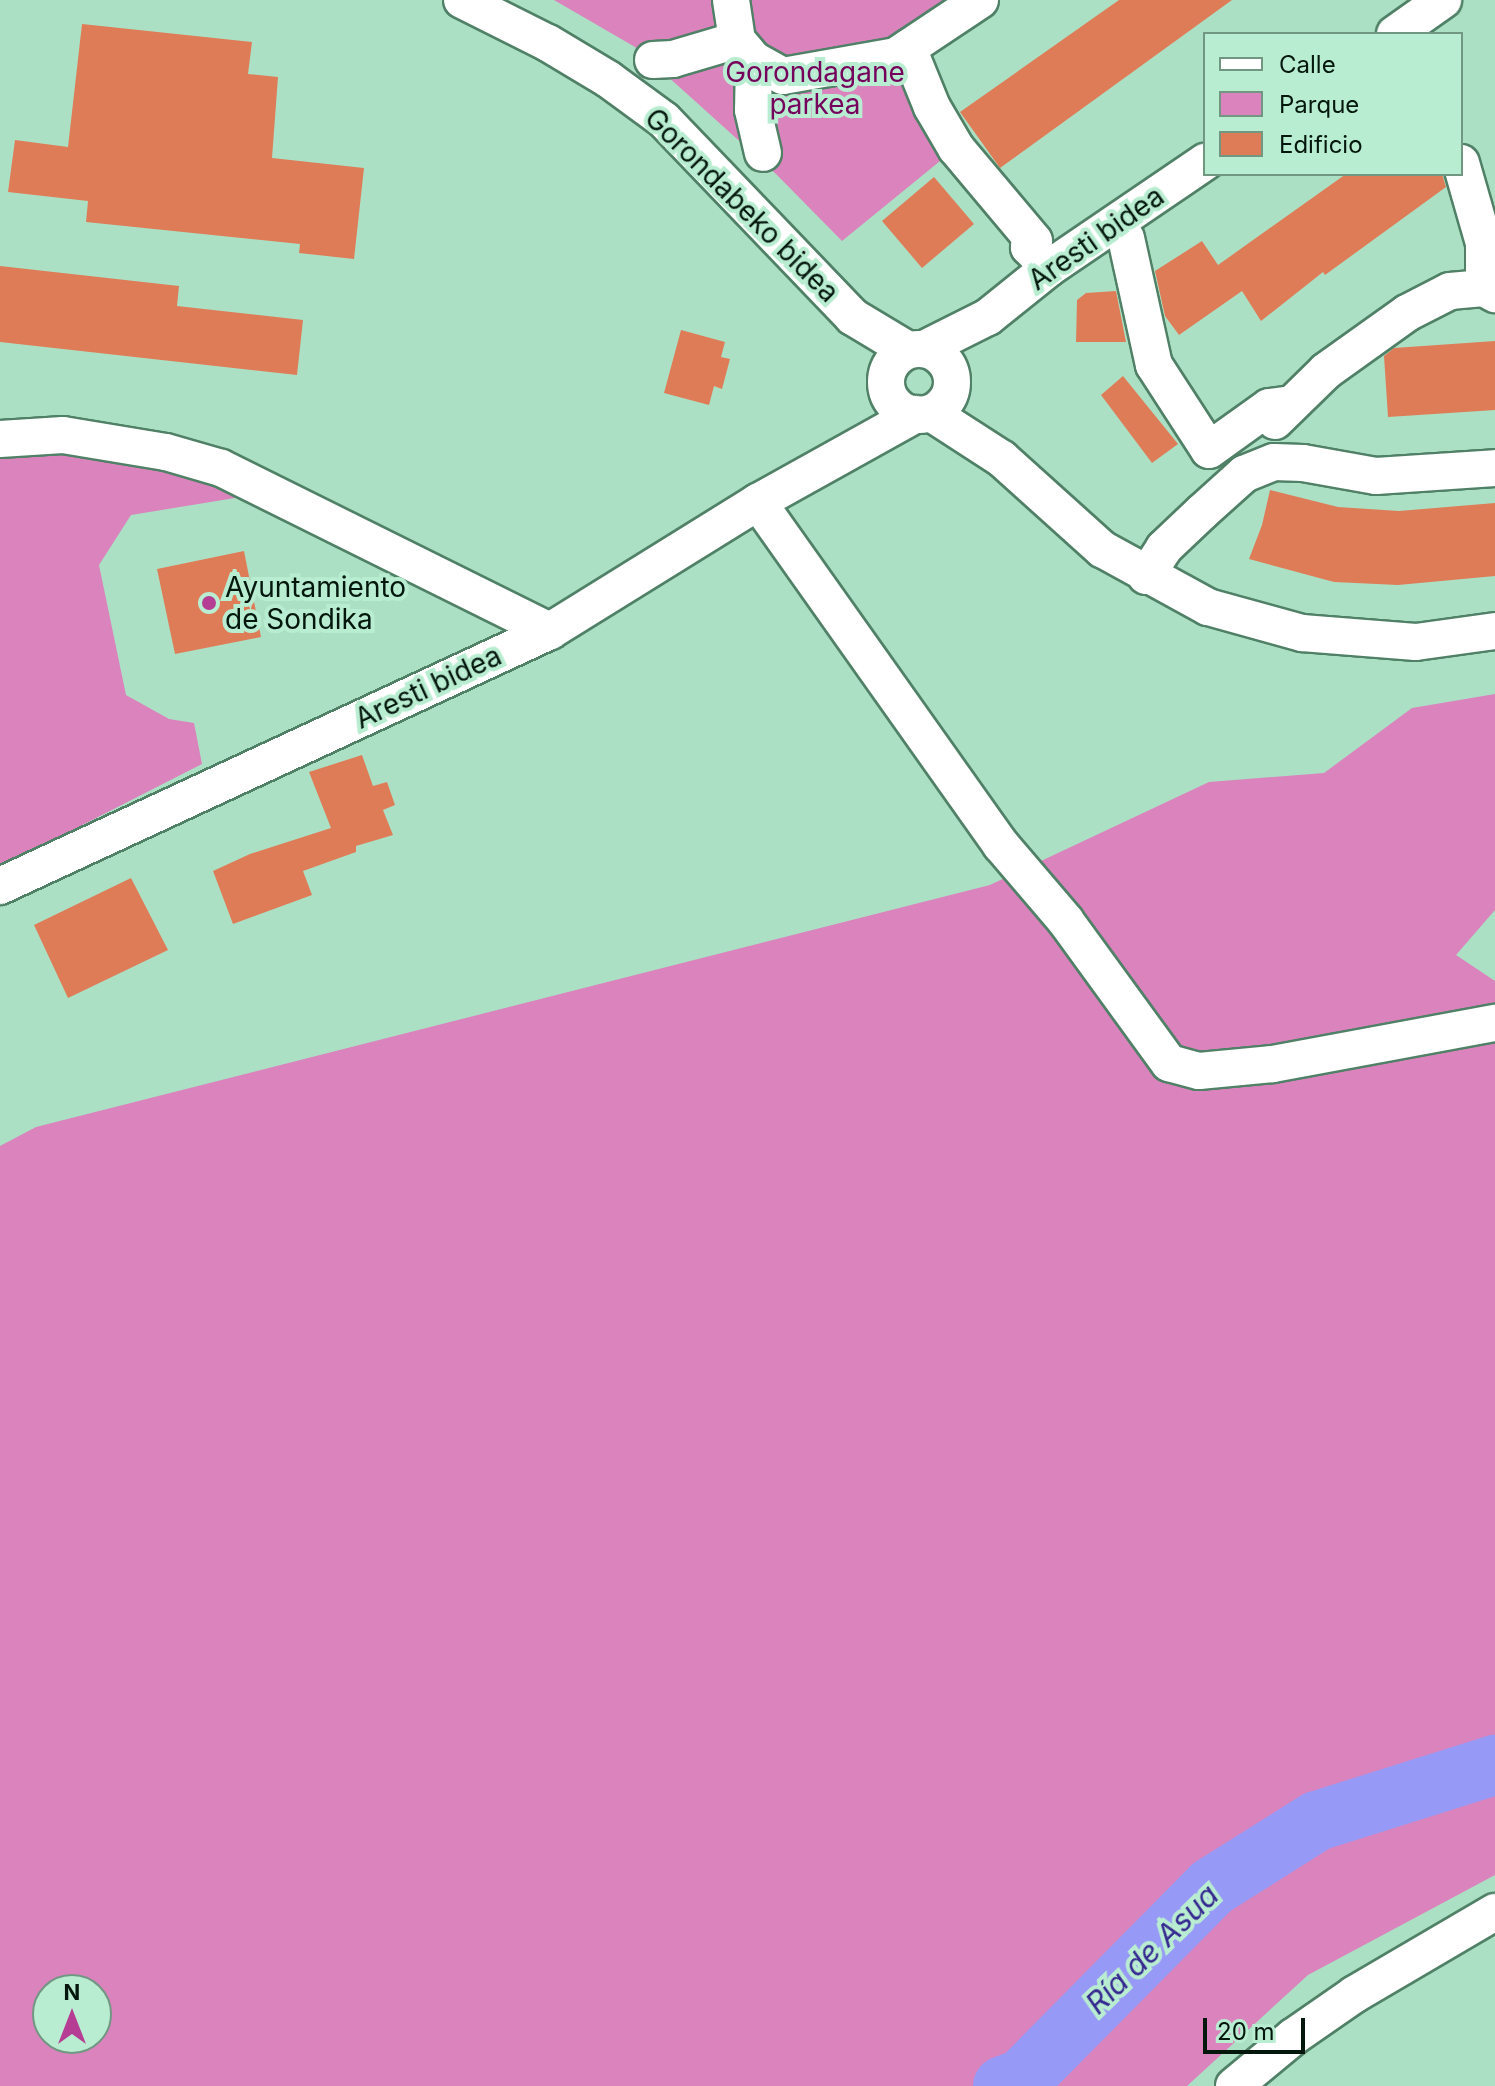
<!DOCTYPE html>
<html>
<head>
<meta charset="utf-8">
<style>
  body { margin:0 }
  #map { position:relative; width:1495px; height:2086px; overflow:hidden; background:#ace0c4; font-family:Inter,sans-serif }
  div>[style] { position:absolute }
  .green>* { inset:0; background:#da83bd }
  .river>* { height:60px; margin:-30px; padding:0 30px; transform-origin:30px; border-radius:30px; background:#969af6 }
  .building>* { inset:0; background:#df7c58 }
  .roads { filter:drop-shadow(2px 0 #508167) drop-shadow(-2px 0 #508167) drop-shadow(0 2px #508167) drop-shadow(0 -2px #508167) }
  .minor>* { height:36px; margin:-18px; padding:0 18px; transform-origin:18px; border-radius:18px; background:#fff }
  .minor>.ring { margin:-18px; padding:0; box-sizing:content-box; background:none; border:36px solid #fff; border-radius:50% }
  .dots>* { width:22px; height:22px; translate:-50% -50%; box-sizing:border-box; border:4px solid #b9edd1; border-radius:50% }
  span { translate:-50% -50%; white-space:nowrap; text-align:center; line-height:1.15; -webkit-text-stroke:8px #b9edd1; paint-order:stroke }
  .park-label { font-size:28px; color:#75035c }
  .street-label { font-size:28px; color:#04170d }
  .poi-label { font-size:28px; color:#04170d }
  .left { translate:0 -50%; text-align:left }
  .water-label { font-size:30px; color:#352890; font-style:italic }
  .legend { position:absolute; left:1203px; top:32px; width:260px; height:144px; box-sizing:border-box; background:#b9edd1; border:2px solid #719783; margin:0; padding:10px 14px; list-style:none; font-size:24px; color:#04170d }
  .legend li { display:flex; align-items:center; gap:16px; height:40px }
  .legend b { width:40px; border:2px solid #719783 }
  .north { position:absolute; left:32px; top:1974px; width:80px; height:80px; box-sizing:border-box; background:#b9edd1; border:2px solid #719783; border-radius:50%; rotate:0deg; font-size:22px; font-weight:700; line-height:32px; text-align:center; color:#04170d }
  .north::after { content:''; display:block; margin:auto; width:28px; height:36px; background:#b53e94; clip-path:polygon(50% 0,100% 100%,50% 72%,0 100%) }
  .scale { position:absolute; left:1203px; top:2018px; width:102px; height:36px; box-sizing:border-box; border:4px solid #04170d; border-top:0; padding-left:10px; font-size:24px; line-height:28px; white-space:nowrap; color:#04170d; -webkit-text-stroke:6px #b9edd1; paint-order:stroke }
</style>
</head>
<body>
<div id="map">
  <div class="green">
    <div style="clip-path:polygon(554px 0,978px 0,896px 56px,956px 148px,842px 241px,776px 174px,635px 47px)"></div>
    <div style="clip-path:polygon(66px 450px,189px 470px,241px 497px,131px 515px,99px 565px,126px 695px,169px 719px,194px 723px,202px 764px,0 867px,0 457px)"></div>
    <div style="clip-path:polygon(evenodd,1495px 694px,1495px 910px,1456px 955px,1495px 981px,1495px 1875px,1308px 1975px,1187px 2086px,0 2086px,0 1146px,36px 1127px,990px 885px,1209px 782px,1324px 773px,1412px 708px,1495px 694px,48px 1990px,96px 1990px,96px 2038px,48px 2038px,48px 1990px)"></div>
  </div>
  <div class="river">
    <div style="left:1003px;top:2086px;width:20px;rotate:-20deg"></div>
    <div style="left:1022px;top:2079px;width:270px;rotate:-45.3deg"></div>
    <div style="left:1212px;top:1887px;width:124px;rotate:-32.2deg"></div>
    <div style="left:1317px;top:1821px;width:187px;rotate:-17.5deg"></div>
  </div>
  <div class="building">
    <div style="clip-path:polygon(1119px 0,1232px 0,1000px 168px,960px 112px)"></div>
    <div style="clip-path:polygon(82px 24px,252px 42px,248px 74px,278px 77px,272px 158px,364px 168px,354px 259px,299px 253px,300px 244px,86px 222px,88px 201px,8px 192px,15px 140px,68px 147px)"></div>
    <div style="clip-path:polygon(1346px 174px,1442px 174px,1446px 187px,1325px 275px,1323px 272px,1261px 321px,1242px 291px,1179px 335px,1165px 316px,1155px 271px,1202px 241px,1218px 265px)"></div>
    <div style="clip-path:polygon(934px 177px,974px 224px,922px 268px,882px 221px)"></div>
    <div style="clip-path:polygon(0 266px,179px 286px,177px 306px,303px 320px,297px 375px,0 342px)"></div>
    <div style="clip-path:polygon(1116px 291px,1126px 342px,1076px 342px,1077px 300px,1086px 293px)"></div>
    <div style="clip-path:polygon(681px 330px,725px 342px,721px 357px,730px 359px,722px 389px,714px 386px,709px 405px,664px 393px)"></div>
    <div style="clip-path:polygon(1495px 341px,1495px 410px,1388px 417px,1384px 356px,1394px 348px)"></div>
    <div style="clip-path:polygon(1123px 376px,1178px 444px,1152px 463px,1101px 395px)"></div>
    <div style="clip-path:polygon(1270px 490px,1338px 507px,1399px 511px,1495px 503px,1495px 576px,1398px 585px,1334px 582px,1249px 559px,1262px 525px)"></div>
    <div style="clip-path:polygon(244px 551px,261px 637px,175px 654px,157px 569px)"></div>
    <div style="clip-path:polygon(362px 755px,373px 786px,387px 782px,395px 805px,383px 810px,393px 835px,356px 846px,356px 852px,303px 871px,312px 895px,233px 924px,213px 871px,250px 854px,331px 828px,309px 772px)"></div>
    <div style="clip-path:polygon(131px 878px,168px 950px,68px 998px,34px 925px)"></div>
  </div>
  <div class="roads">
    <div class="minor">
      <div style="left:462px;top:0;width:96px;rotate:26.6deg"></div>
      <div style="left:548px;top:43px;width:70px;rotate:31deg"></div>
      <div style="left:608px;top:79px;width:69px;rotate:36.2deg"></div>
      <div style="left:664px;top:120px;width:273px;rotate:46.2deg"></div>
      <div style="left:853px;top:317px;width:64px;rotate:31deg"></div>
      <div style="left:731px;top:0;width:40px;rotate:81.5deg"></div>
      <div style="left:737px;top:40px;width:26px;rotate:50deg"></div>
      <div style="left:754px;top:60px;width:33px;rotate:29deg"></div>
      <div style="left:783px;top:76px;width:115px;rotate:-10deg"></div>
      <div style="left:896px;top:56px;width:101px;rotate:-33.7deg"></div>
      <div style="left:1395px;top:34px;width:59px;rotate:-35.3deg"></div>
      <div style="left:908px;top:48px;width:64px;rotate:67.9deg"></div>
      <div style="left:932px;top:107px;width:48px;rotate:59.7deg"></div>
      <div style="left:956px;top:148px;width:121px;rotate:50deg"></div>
      <div style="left:1034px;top:241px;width:8px;rotate:130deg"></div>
      <div style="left:1029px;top:247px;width:29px;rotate:46deg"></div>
      <div style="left:653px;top:60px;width:20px;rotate:-3deg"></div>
      <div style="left:673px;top:59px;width:67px;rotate:-16.5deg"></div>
      <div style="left:754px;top:60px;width:50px;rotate:91.1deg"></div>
      <div style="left:753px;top:110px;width:44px;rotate:76.9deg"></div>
      <div style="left:1461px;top:163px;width:83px;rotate:74deg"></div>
      <div style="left:1484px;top:243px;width:45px;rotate:90deg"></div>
      <div style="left:1484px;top:288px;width:11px;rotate:-5deg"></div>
      <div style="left:1126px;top:238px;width:130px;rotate:77.6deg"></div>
      <div style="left:1154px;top:365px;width:101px;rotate:57.1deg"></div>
      <div style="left:1209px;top:450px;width:74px;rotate:-35.6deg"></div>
      <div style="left:1269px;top:407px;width:23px;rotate:-7deg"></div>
      <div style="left:924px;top:349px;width:72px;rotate:-26.6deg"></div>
      <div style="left:988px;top:317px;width:78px;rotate:-38.8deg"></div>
      <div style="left:1049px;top:268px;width:189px;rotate:-34.2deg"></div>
      <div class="ring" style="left:886px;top:349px;width:30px;height:30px"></div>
      <div style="left:931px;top:413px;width:85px;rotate:32.9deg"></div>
      <div style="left:1002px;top:459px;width:135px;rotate:42deg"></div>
      <div style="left:1102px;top:549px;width:121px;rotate:28.7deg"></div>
      <div style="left:1208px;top:607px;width:98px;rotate:15.5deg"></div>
      <div style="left:1302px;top:633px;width:114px;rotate:4.5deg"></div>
      <div style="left:1416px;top:642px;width:80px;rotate:-7.9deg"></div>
      <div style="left:1275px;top:421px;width:71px;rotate:-44.4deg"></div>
      <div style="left:1326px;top:371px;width:100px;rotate:-35.6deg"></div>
      <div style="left:1407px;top:313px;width:48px;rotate:-27.1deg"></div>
      <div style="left:1450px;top:291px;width:34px;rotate:-5deg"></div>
      <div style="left:1484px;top:288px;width:13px;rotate:29deg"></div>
      <div style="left:0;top:439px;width:63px;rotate:-3.6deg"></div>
      <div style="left:63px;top:435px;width:104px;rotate:9.4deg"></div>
      <div style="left:166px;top:452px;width:57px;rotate:16.2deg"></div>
      <div style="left:221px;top:468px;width:367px;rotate:26.4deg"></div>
      <div style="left:758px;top:502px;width:420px;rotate:54.7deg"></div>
      <div style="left:1001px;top:845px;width:99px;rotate:49.5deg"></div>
      <div style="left:1065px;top:920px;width:177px;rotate:54deg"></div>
      <div style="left:1169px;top:1063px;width:31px;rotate:15deg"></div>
      <div style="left:1199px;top:1071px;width:74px;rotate:-5.4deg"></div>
      <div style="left:1273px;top:1064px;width:226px;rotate:-10.5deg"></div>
      <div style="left:1146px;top:576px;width:33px;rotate:-57deg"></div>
      <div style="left:1164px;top:548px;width:52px;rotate:-43.5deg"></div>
      <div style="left:1202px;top:512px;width:57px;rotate:-42.1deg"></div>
      <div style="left:1244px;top:474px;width:32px;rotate:-22deg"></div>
      <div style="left:1274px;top:462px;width:29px;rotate:2deg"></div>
      <div style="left:1303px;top:463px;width:74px;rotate:10.1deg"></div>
      <div style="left:1376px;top:476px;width:119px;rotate:-3.8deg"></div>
      <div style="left:0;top:886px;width:606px;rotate:-24.87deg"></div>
      <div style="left:550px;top:631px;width:245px;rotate:-31.8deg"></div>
      <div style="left:758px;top:502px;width:181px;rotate:-29.1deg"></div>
      <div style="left:1234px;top:2086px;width:77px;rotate:-39.7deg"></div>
      <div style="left:1293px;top:2037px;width:75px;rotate:-34.7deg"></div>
      <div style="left:1355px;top:1994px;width:162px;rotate:-30.4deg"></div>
    </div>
  </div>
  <div class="dots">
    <div style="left:209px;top:603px;background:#b53e94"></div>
  </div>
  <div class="park-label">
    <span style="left:815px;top:88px">Gorondagane<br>parkea</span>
  </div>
  <div class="street-label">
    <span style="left:742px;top:205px;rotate:45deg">Gorondabeko bidea</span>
    <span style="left:1096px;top:238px;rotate:-35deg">Aresti bidea</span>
    <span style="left:428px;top:687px;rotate:-25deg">Aresti bidea</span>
  </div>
  <div class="poi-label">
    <span class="left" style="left:225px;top:603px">Ayuntamiento<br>de Sondika</span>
  </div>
  <div class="water-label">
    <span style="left:1152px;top:1949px;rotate:-44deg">Ría de Asua</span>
  </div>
  <ul class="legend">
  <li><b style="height:10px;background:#fff"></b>Calle</li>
  <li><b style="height:22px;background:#da83bd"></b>Parque</li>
  <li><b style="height:22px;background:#df7c58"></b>Edificio</li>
  </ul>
  <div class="north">N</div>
  <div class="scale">20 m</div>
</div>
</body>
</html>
